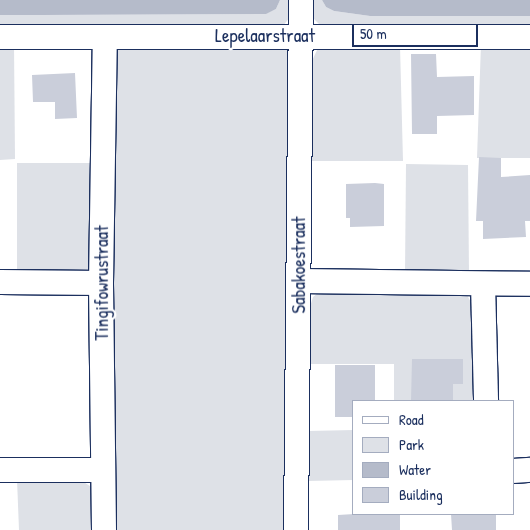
<!DOCTYPE html>
<html>
<head>
<meta charset="utf-8">
<style>
  body { margin:0 }
  #map { position:relative; width:530px; height:530px; overflow:hidden; background:#fff; font-family:"Patrick Hand",sans-serif }
  div>[style] { position:absolute }
  .green>* { inset:0; background:#dee1e7 }
  .water>* { inset:0; background:#b5bbca }
  .building>* { inset:0; background:#caceda }
  .roads { filter:drop-shadow(1px 0 #1b2f5e) drop-shadow(-1px 0 #1b2f5e) drop-shadow(0 1px #1b2f5e) drop-shadow(0 -1px #1b2f5e) }
  .minor>* { height:24px; margin:-12px; padding:0 12px; transform-origin:12px; border-radius:12px; background:#fff }
  span { translate:-50% -50%; white-space:nowrap; text-align:center; line-height:1.15; -webkit-text-stroke:4.5px #fff; paint-order:stroke }
  .street-label { font-size:19px; color:#1b2f5e }
  .legend { position:absolute; left:352px; top:400px; width:162px; height:115px; box-sizing:border-box; background:#fff; border:1px solid #a4acbf; margin:0; padding:6px 9px; list-style:none; font-size:15px; color:#1b2f5e }
  .legend li { display:flex; align-items:center; gap:10px; height:25px }
  .legend b { width:25px; border:1px solid #a4acbf }
  .scale { position:absolute; left:352px; top:25px; width:126px; height:22px; box-sizing:border-box; border:2px solid #1b2f5e; border-top:0; padding-left:6px; font-size:15px; line-height:18px; white-space:nowrap; color:#1b2f5e; -webkit-text-stroke:4px #fff; paint-order:stroke }
</style>
</head>
<body>
<div id="map">
  <div class="green">
    <div style="clip-path:polygon(280px 0,292px 0,290px 17px,283px 26px,0 30px,0 15px,265px 14px,276px 9px)"></div>
    <div style="clip-path:polygon(311px 0,322px 0,326px 7px,334px 11px,370px 16px,530px 16px,530px 31px,321px 26px,314px 19px)"></div>
    <div style="clip-path:polygon(277px 42px,289px 51px,287px 530px,109px 530px,114px 48px)"></div>
    <div style="clip-path:polygon(0 44px,14px 44px,15px 159px,0 160px)"></div>
    <div style="clip-path:polygon(481px 44px,530px 44px,530px 158px,477px 158px)"></div>
    <div style="clip-path:polygon(319px 46px,400px 46px,403px 161px,309px 161px,310px 65px)"></div>
    <div style="clip-path:polygon(17px 163px,96px 163px,90px 274px,17px 277px)"></div>
    <div style="clip-path:polygon(406px 164px,468px 165px,469px 274px,405px 274px)"></div>
    <div style="clip-path:polygon(323px 289px,467px 295px,474px 308px,473px 401px,394px 401px,394px 364px,309px 364px,309px 310px,313px 297px)"></div>
    <div style="clip-path:polygon(354px 430px,354px 480px,308px 481px,308px 431px)"></div>
    <div style="clip-path:polygon(77px 478px,90px 486px,96px 497px,96px 530px,19px 530px,17px 479px)"></div>
  </div>
  <div class="water">
    <div style="clip-path:polygon(0 0,280px 0,276px 9px,266px 14px,43px 15px,0 15px)"></div>
    <div style="clip-path:polygon(322px 0,530px 0,530px 16px,370px 16px,334px 11px,326px 7px)"></div>
  </div>
  <div class="building">
    <div style="clip-path:polygon(411px 54px,436px 54px,437px 77px,474px 76px,474px 115px,437px 116px,437px 134px,412px 134px)"></div>
    <div style="clip-path:polygon(75px 73px,77px 118px,55px 119px,55px 102px,33px 102px,32px 75px)"></div>
    <div style="clip-path:polygon(479px 157px,501px 158px,501px 177px,530px 175px,530px 221px,525px 221px,526px 237px,483px 239px,483px 221px,476px 221px)"></div>
    <div style="clip-path:polygon(375px 183px,384px 184px,384px 226px,350px 227px,350px 218px,346px 218px,346px 184px)"></div>
    <div style="clip-path:polygon(412px 359px,463px 359px,463px 384px,453px 384px,453px 401px,411px 401px)"></div>
    <div style="clip-path:polygon(335px 365px,375px 365px,375px 401px,354px 401px,354px 417px,335px 417px)"></div>
    <div style="clip-path:polygon(354px 514px,400px 514px,400px 530px,338px 530px,338px 515px)"></div>
    <div style="clip-path:polygon(451px 514px,496px 514px,496px 530px,452px 530px)"></div>
  </div>
  <div class="roads">
    <div class="minor">
      <div style="left:0;top:37px;width:530px"></div>
      <div style="left:300px;top:281px;width:230px;rotate:0.7deg"></div>
      <div style="left:0;top:282px;width:101px;rotate:0.6deg"></div>
      <div style="left:483px;top:284px;width:117px;rotate:88.5deg"></div>
      <div style="left:0;top:470px;width:103px"></div>
      <div style="left:514px;top:471px;width:16px;rotate:-4deg"></div>
      <div style="left:104px;top:530px;width:247px;rotate:-90.7deg"></div>
      <div style="left:101px;top:283px;width:246px;rotate:-89.1deg"></div>
      <div style="left:296px;top:530px;width:530px;rotate:-89.46deg"></div>
    </div>
  </div>
  <div class="street-label">
    <span style="left:265px;top:36px">Lepelaarstraat</span>
    <span style="left:299px;top:265px;rotate:-90deg">Sabakoestraat</span>
    <span style="left:102px;top:283px;rotate:-90deg">Tingifowrustraat</span>
  </div>
  <ul class="legend">
  <li><b style="height:6px;background:#fff"></b>Road</li>
  <li><b style="height:14px;background:#dee1e7"></b>Park</li>
  <li><b style="height:14px;background:#b5bbca"></b>Water</li>
  <li><b style="height:14px;background:#caceda"></b>Building</li>
  </ul>
  <div class="scale">50 m</div>
</div>
</body>
</html>
